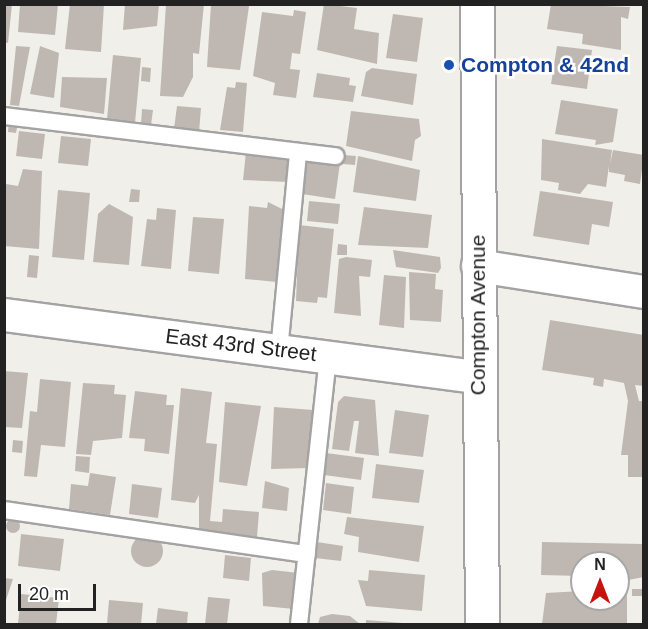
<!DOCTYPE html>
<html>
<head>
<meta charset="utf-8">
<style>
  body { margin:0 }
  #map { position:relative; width:648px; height:629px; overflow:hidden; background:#f1efe9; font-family:Arial,sans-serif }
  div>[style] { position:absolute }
  .building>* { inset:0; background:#bfb8b2 }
  .round { border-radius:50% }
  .roads { filter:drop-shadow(2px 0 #a3a3a3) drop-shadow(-2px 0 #a3a3a3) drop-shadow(0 2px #a3a3a3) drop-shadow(0 -2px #a3a3a3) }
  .service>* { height:16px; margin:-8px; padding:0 8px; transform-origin:8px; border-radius:8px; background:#fff }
  .minor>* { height:32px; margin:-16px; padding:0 16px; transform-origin:16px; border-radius:16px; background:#fff }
  .tertiary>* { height:33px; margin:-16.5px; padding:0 16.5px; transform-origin:16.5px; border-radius:16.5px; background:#fff }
  .dots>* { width:16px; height:16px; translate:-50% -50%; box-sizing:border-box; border:3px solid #fff; border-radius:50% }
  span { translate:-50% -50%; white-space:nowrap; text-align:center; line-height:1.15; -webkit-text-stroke:5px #fff; paint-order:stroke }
  .transit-label { font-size:21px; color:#164399; font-weight:700 }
  .left { translate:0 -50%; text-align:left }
  .street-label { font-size:21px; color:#222 }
  .frame { position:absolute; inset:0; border:6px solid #222; pointer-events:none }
  .north { position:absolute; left:570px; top:551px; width:60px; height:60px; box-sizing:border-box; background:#fff; border:2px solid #a7a7a7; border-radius:50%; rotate:0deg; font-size:16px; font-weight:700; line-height:24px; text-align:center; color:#222 }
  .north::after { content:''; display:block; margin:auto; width:21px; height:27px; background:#c5130e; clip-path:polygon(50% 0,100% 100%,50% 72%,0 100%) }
  .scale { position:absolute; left:18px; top:584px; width:78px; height:27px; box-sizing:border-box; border:3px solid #222; border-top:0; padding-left:8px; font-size:18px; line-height:21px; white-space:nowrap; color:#222; -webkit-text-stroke:4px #fff; paint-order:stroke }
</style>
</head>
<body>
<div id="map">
  <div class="building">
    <div style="clip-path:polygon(4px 4px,12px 4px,8px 43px,4px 42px)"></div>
    <div style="clip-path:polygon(20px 4px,58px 4px,55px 35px,18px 32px)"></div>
    <div style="clip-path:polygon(70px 4px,104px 4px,101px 52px,65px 49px)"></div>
    <div style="clip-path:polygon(125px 4px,159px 4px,157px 26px,123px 30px)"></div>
    <div style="clip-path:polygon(166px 4px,204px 4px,199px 54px,193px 53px,193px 77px,183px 97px,160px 96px)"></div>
    <div style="clip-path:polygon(211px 4px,249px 6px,240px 70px,207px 67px)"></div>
    <div style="clip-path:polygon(324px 4px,357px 8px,354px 29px,379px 33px,377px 64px,317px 50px)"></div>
    <div style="clip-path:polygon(551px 4px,630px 7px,628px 19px,621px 17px,621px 50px,582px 44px,583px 34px,547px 29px)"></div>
    <div style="clip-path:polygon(294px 10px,306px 12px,300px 54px,292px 53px,290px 69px,300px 70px,296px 98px,273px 95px,275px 83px,253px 76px,262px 12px,293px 16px)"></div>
    <div style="clip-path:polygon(393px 14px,423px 18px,417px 62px,386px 58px)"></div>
    <div style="clip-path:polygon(16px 46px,30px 47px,19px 106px,10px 105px)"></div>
    <div style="clip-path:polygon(40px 46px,59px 53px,54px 98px,30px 94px)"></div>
    <div style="clip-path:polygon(557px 46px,592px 50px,587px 89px,551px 84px)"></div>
    <div style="clip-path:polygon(113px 55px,141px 58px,135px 123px,107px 119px)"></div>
    <div style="clip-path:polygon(142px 67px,151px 68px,150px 82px,141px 81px)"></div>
    <div style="clip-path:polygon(372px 68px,417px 74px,413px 105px,361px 96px,366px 72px)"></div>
    <div style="clip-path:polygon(317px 73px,350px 78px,349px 85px,356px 86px,353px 102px,313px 97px)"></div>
    <div style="clip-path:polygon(62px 77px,107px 78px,104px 114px,60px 107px)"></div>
    <div style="clip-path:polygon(236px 82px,247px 83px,243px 132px,220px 130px,227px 87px,235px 88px)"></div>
    <div style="clip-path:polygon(561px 100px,618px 109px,613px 142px,595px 145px,596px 140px,555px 134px)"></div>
    <div style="clip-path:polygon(177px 106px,201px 108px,199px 132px,174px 129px)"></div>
    <div style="clip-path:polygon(142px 109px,153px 110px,151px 125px,141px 124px)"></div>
    <div style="clip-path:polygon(351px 111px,419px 119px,421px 136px,415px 140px,412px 161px,346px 146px)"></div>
    <div style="clip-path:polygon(9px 121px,18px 122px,16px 133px,8px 132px)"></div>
    <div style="clip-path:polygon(19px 131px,45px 134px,42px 159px,16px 156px)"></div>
    <div style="clip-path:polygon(61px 136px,91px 139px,88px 166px,58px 163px)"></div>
    <div style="clip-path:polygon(542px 139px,612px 150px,610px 164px,613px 150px,644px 155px,640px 184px,624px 181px,625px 175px,609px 172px,609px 166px,606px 187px,588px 184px,580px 194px,558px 190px,559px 183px,541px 180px)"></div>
    <div style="clip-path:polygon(246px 152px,291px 158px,288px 182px,243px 180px)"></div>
    <div style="clip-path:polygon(344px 155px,356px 156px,355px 165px,343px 164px)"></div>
    <div style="clip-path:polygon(358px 156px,420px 170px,416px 201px,353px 192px)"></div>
    <div style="clip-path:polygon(306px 159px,340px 163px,335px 199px,302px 194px)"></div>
    <div style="clip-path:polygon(23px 169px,42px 171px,39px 249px,4px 246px,6px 184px,18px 186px)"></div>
    <div style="clip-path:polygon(131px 189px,140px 190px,139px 202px,129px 202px)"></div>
    <div style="clip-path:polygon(58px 190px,90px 193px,84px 260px,52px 257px)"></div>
    <div style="clip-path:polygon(540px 191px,613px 202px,609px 227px,592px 224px,589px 245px,533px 236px)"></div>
    <div style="clip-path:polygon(309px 201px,340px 204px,338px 224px,307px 221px)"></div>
    <div style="clip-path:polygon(268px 202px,284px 210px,277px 282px,245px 279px,249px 206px,267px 208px)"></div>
    <div style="clip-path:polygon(109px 204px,133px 217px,129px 265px,93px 262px,98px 214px)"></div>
    <div style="clip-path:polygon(364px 207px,432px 215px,428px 248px,358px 245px)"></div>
    <div style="clip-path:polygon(157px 208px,176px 210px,171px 269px,141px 266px,147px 219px,156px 220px)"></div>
    <div style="clip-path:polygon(193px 217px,224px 219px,219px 274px,188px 271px)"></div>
    <div style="clip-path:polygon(299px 225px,334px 229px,327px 298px,318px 297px,317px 303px,296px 301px)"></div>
    <div style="clip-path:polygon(338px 244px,347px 245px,347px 255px,337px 255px)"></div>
    <div style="clip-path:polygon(393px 250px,440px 257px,441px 268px,438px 273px,396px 267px)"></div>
    <div style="clip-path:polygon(29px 255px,39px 256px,37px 278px,27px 277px)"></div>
    <div style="clip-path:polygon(346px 257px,372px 260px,370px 277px,359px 276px,361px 316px,334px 313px,339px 259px)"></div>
    <div style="clip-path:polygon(409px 272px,436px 274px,435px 289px,443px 290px,441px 322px,410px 320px)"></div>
    <div style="clip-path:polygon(384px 275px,406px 277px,404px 328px,379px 325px)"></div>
    <div style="clip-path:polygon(550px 320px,644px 335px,644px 386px,635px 385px,639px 401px,644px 401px,644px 477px,628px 477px,628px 455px,621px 455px,628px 401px,624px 383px,604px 379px,603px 387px,593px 385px,594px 378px,542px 370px)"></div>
    <div style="clip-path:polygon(4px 371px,28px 373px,22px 428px,4px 427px)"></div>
    <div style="clip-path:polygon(40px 379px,71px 382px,65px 447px,41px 445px,37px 477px,24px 476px,30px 411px,37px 412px)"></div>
    <div style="clip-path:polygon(83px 383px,115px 385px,114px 394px,126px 395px,122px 438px,93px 441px,91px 455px,76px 454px)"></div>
    <div style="clip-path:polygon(181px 388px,212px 392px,206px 443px,217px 444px,210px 521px,222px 522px,223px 509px,259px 512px,257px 537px,199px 529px,199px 495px,195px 503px,171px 500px)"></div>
    <div style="clip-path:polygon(135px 391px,167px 395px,166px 405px,174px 405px,169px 454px,144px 451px,145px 439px,129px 438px)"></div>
    <div style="clip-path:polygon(344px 396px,375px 400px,379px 456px,355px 453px,359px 421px,354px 421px,349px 451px,332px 449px,338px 402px)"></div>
    <div style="clip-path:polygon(225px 402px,261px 406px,247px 486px,219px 482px)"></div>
    <div style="clip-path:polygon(274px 407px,313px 410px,308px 468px,271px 469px)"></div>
    <div style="clip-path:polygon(395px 410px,429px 415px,423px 457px,389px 453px)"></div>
    <div style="clip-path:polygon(13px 440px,23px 441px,22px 453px,12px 452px)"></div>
    <div style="clip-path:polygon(326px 453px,364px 458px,361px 480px,324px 475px)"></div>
    <div style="clip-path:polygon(76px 456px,90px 457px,89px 473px,75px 471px)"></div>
    <div style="clip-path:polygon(376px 464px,424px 470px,419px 503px,372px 498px)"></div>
    <div style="clip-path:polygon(90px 473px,116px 477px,110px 515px,69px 509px,71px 484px,88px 486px)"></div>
    <div style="clip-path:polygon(265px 481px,289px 488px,287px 511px,262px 508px)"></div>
    <div style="clip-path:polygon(326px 483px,354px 487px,351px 514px,323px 510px)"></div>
    <div style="clip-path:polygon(132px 484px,162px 488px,158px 518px,129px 514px)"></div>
    <div style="clip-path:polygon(347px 517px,424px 526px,419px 562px,358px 552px,359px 537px,344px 534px)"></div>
    <div class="round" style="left:6px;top:519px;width:14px;height:14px"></div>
    <div style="clip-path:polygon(21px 534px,64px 539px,60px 571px,18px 566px)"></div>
    <div class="round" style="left:131px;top:535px;width:32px;height:32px"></div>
    <div style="clip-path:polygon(317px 542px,343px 546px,341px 561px,315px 558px)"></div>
    <div style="clip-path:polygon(542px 542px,644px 544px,644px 577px,623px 581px,618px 563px,582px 563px,582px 576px,541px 575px)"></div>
    <div style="clip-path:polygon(225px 555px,251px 558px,249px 581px,223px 578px)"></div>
    <div style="clip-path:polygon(272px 570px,299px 573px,294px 609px,263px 606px,262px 573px)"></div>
    <div style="clip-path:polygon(369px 570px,425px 575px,422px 611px,366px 606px,358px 580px,368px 581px)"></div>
    <div style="clip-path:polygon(4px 578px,13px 579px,6px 600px,4px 600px)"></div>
    <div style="clip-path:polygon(632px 589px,644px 589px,644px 596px,632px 596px)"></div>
    <div style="clip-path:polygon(582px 591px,582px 599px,618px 599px,618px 592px,627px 592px,627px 624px,542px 624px,546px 593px)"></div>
    <div style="clip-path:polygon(21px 594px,59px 598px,56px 624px,18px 624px)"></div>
    <div style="clip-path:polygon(208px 597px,230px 599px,227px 624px,205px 624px)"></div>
    <div style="clip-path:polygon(109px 600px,143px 603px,141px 624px,107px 624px)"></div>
    <div style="clip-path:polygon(158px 608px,188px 612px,187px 624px,156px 624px)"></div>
    <div style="clip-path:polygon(332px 614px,350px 616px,360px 624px,318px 624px,320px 617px)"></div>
    <div style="clip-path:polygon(366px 620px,403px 623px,403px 624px,366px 624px)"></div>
  </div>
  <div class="roads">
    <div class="service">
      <div style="left:4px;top:116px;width:334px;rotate:6.9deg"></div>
      <div style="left:279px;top:351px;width:200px;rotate:-84.5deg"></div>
      <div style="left:4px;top:510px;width:306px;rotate:8.3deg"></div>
      <div style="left:299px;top:624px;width:270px;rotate:-83.8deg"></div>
    </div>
    <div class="minor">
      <div style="left:478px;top:266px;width:168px;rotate:8.9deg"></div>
      <div style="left:4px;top:315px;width:478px;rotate:7.5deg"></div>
    </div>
    <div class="tertiary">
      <div style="left:477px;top:4px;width:620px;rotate:89.54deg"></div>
    </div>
  </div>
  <div class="dots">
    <div style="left:449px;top:65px;background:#1a4fb4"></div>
  </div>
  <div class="transit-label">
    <span class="left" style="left:461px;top:65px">Compton &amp; 42nd</span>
  </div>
  <div class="street-label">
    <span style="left:478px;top:315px;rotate:-90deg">Compton Avenue</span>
    <span style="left:241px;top:345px;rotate:7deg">East 43rd Street</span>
  </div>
  <div class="frame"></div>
  <div class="north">N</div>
  <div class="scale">20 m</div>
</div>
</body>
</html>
